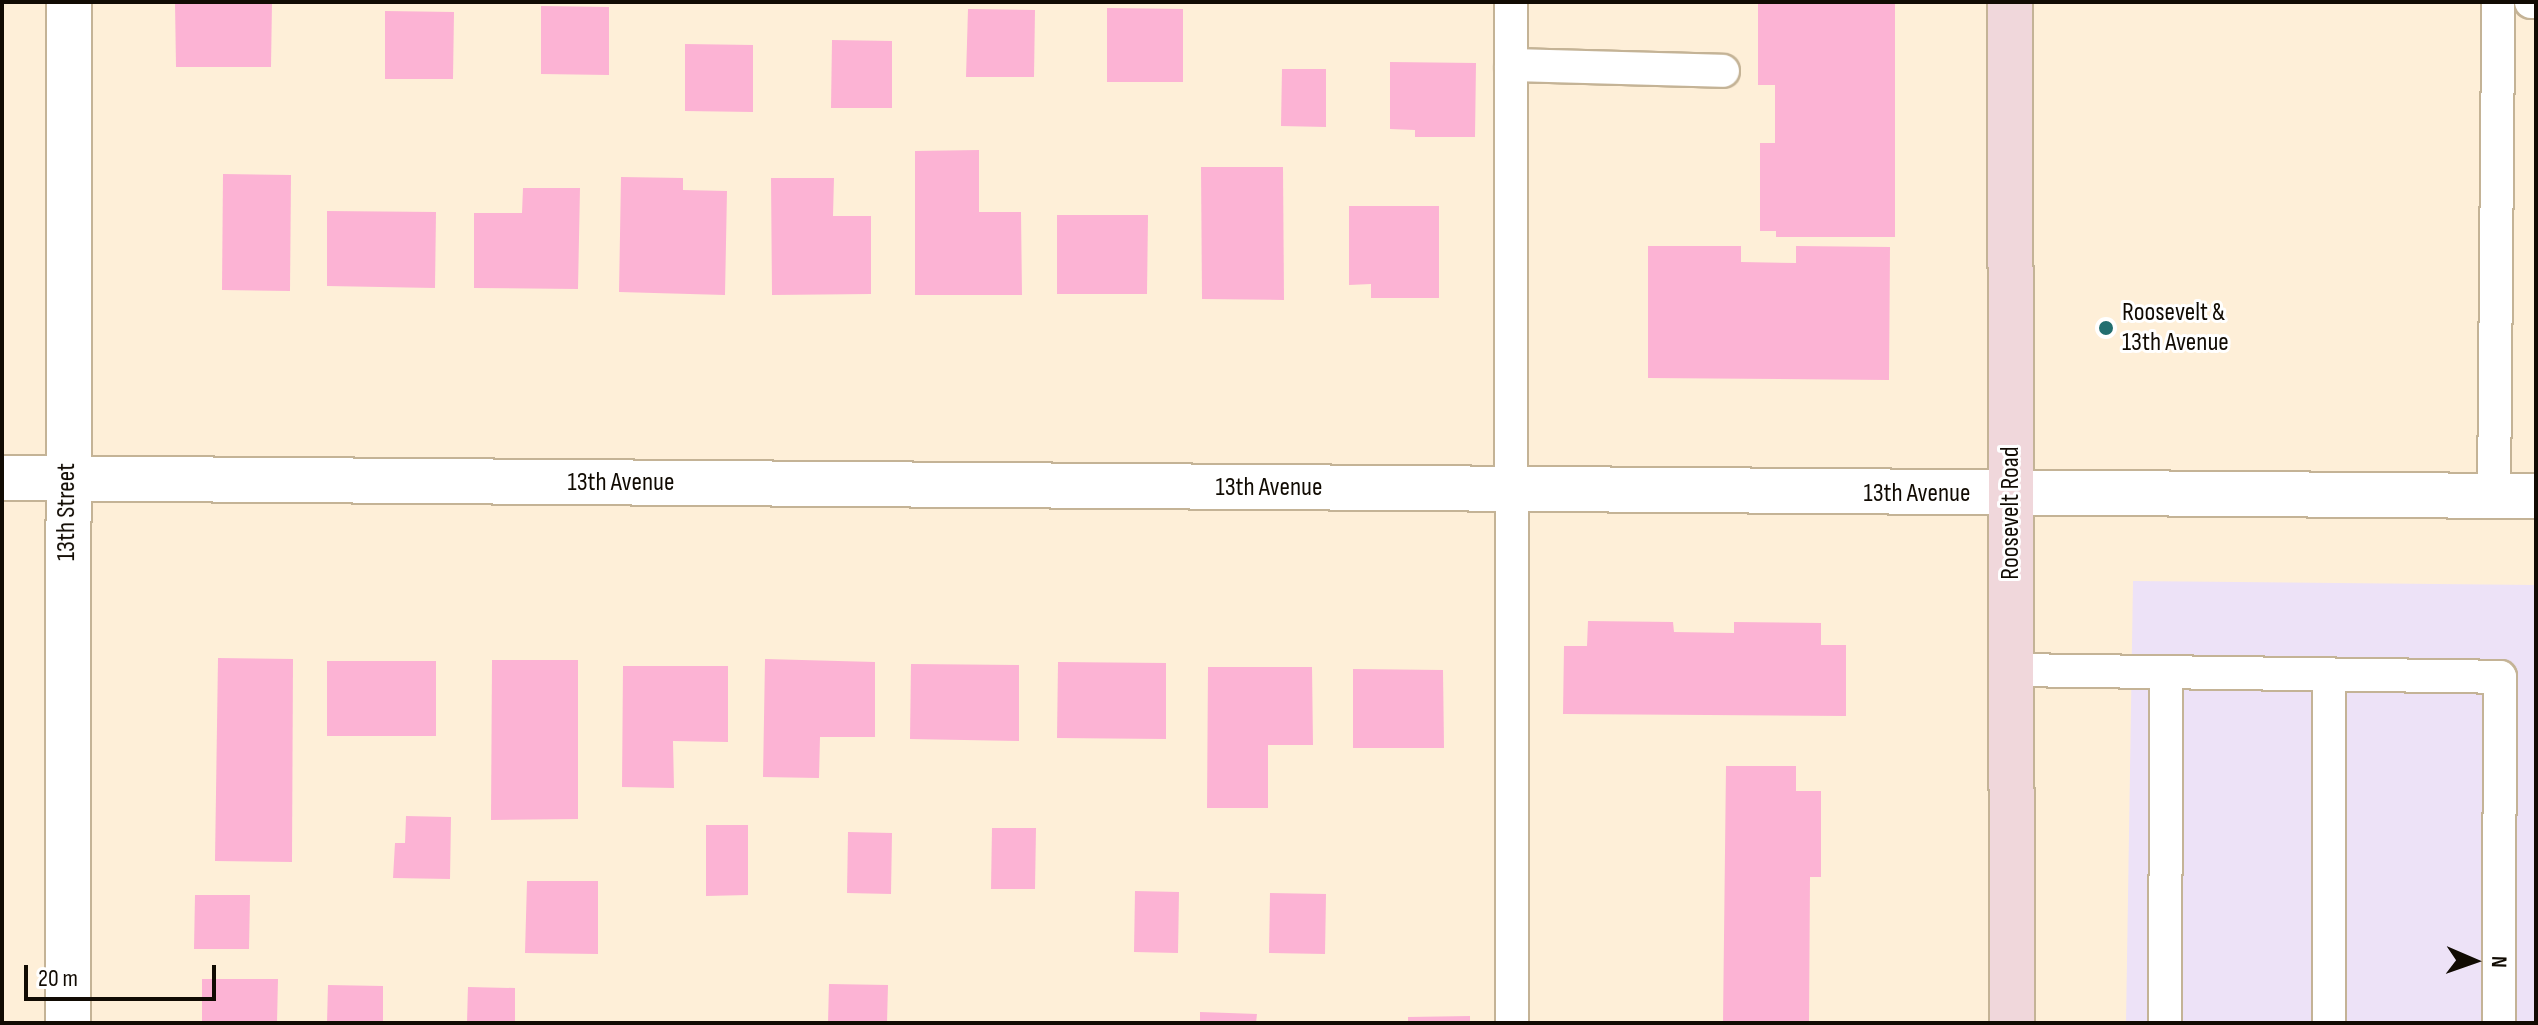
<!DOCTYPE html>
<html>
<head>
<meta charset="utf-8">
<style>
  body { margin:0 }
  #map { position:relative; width:2538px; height:1025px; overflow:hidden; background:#feefd8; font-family:"Sofia Sans Condensed",sans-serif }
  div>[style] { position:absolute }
  .commercial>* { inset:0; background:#ede2f7 }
  .building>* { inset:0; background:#fcb3d4 }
  .roads { filter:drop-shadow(2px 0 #c4b396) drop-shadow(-2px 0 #c4b396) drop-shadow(0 2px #c4b396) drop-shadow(0 -2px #c4b396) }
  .lane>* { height:32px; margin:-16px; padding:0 16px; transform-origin:16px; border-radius:16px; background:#fff }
  .street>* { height:44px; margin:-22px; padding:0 22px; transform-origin:22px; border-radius:22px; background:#fff }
  .secondary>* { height:44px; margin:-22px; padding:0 22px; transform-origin:22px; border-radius:22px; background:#f0d7db }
  .dots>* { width:22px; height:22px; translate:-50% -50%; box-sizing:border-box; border:4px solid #fff; border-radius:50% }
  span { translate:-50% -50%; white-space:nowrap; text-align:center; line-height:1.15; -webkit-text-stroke:6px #fff; paint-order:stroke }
  .poi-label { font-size:26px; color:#110b03 }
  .left { translate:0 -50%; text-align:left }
  .street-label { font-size:26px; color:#110b03 }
  .frame { position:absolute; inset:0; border:4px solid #110b03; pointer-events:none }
  .north { position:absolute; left:2434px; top:921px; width:80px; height:80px; -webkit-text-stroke:6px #fff; paint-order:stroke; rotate:92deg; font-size:22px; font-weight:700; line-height:32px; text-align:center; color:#110b03 }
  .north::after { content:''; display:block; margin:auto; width:28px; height:36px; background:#110b03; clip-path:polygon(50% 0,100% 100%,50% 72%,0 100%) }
  .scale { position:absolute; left:24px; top:965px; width:192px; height:36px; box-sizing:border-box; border:4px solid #110b03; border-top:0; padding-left:10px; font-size:24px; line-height:28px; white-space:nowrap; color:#110b03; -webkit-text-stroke:6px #fff; paint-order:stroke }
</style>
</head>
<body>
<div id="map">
  <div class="commercial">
    <div style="clip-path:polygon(2133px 581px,2536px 585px,2536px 1023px,2126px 1023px)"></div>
  </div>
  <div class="building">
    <div style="clip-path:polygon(175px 2px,272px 2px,271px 67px,176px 67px)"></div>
    <div style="clip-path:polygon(1758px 2px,1895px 2px,1895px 237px,1776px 237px,1776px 231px,1760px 231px,1760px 143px,1775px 143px,1775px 85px,1758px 85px)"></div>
    <div style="clip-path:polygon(541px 6px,609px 7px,609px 75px,541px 74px)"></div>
    <div style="clip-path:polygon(1107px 8px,1183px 9px,1183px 82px,1107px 82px)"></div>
    <div style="clip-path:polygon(968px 9px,1035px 10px,1034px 77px,966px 77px)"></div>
    <div style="clip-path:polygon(385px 11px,454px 12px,453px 79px,385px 79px)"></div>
    <div style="clip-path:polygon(832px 40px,892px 41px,892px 108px,831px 108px)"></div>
    <div style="clip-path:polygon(685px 44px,753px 45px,753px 112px,685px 111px)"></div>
    <div style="clip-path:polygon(1390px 62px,1476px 63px,1475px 137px,1415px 137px,1415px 130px,1390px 129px)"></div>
    <div style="clip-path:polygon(1282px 69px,1326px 69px,1326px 127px,1281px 126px)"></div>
    <div style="clip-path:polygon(979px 150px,979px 212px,1021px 212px,1022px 295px,915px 295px,915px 151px)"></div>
    <div style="clip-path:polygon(1201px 167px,1283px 167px,1284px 300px,1202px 299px)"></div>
    <div style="clip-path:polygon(223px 174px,291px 175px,290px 291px,222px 290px)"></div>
    <div style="clip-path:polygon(621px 177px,683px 178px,683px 190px,727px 191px,725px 295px,619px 292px)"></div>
    <div style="clip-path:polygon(771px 178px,834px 178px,833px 216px,871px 216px,871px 294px,772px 295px)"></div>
    <div style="clip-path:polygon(523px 188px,580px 188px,578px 289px,474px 288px,474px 213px,522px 213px)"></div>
    <div style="clip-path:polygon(1349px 206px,1439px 206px,1439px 298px,1371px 298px,1371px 284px,1349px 285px)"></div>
    <div style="clip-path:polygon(327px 211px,436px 212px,435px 288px,327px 286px)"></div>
    <div style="clip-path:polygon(1057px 215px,1148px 215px,1147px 294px,1057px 294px)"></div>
    <div style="clip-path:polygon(1648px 246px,1741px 246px,1741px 262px,1796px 263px,1796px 246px,1890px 247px,1889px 380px,1648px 378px)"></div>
    <div style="clip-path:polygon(1588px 621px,1673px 622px,1674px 632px,1734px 633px,1734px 622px,1821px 623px,1821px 645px,1846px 645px,1846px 716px,1563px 714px,1564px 646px,1587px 646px)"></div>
    <div style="clip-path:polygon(218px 658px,293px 659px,292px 862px,215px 861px)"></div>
    <div style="clip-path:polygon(765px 659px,875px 662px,875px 737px,820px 737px,819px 778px,763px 777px)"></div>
    <div style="clip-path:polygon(492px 660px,578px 660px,578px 819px,491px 820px)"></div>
    <div style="clip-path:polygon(327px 661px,436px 661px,436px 736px,327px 736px)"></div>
    <div style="clip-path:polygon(1058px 662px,1166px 663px,1166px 739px,1057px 738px)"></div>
    <div style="clip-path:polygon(911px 664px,1019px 665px,1019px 741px,910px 739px)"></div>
    <div style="clip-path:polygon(623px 666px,728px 666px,728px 742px,673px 741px,674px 788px,622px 787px)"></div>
    <div style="clip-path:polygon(1208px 667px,1312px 667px,1313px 745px,1268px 745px,1268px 808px,1207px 808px)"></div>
    <div style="clip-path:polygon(1353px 669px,1443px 670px,1444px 748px,1353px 748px)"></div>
    <div style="clip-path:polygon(1726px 766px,1796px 766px,1796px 791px,1821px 791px,1821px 877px,1810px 877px,1809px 1023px,1723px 1023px)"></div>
    <div style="clip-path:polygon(406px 816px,451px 817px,450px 879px,393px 878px,395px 843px,405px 843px)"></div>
    <div style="clip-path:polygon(706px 825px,748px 825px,748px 895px,706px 896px)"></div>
    <div style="clip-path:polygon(992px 828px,1036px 828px,1035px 889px,991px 889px)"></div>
    <div style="clip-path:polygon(848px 832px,892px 833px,891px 894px,847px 893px)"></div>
    <div style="clip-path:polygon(527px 881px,598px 881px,598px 954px,525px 953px)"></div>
    <div style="clip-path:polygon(1135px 891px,1179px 892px,1178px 953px,1134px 952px)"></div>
    <div style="clip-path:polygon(1270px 893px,1326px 894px,1325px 954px,1269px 953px)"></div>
    <div style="clip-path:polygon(195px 895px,250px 895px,249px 949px,194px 949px)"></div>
    <div style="clip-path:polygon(202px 979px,278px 979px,277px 1023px,202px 1023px)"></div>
    <div style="clip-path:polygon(829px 984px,888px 985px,887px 1023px,828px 1023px)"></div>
    <div style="clip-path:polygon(328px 985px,383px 986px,383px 1023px,327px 1023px)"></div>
    <div style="clip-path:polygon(468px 987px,515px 988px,515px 1023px,467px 1023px)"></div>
    <div style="clip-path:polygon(1200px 1012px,1257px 1014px,1256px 1023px,1200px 1023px)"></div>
    <div style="clip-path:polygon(1470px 1016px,1470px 1023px,1408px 1023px,1408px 1017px)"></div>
  </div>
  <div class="roads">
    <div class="lane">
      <div style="left:1511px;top:2px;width:1021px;rotate:89.94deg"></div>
      <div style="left:2531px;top:2px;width:5px"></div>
      <div style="left:1511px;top:65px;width:212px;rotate:1.6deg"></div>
      <div style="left:2494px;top:496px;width:494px;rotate:-89.5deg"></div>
      <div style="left:2012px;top:670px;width:488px;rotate:0.8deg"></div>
      <div style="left:2500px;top:677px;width:346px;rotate:90.2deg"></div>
      <div style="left:2329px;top:675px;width:348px;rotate:90deg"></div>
      <div style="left:2165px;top:1023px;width:351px;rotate:-89.8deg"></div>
    </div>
    <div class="street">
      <div style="left:2px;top:478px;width:2534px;rotate:0.41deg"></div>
      <div style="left:68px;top:1023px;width:1021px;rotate:-89.94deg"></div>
    </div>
    <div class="secondary">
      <div style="left:2010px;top:2px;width:1021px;rotate:89.89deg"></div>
    </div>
  </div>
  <div class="dots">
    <div style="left:2106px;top:328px;background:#226e6f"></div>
  </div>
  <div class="poi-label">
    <span class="left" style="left:2122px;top:328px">Roosevelt &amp;<br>13th Avenue</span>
  </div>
  <div class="street-label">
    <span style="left:621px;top:483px">13th Avenue</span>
    <span style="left:1269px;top:488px">13th Avenue</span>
    <span style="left:1917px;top:494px">13th Avenue</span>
    <span style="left:67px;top:512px;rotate:-90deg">13th Street</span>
    <span style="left:2011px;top:513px;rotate:-90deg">Roosevelt Road</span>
  </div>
  <div class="frame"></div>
  <div class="north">N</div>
  <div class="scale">20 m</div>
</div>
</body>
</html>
